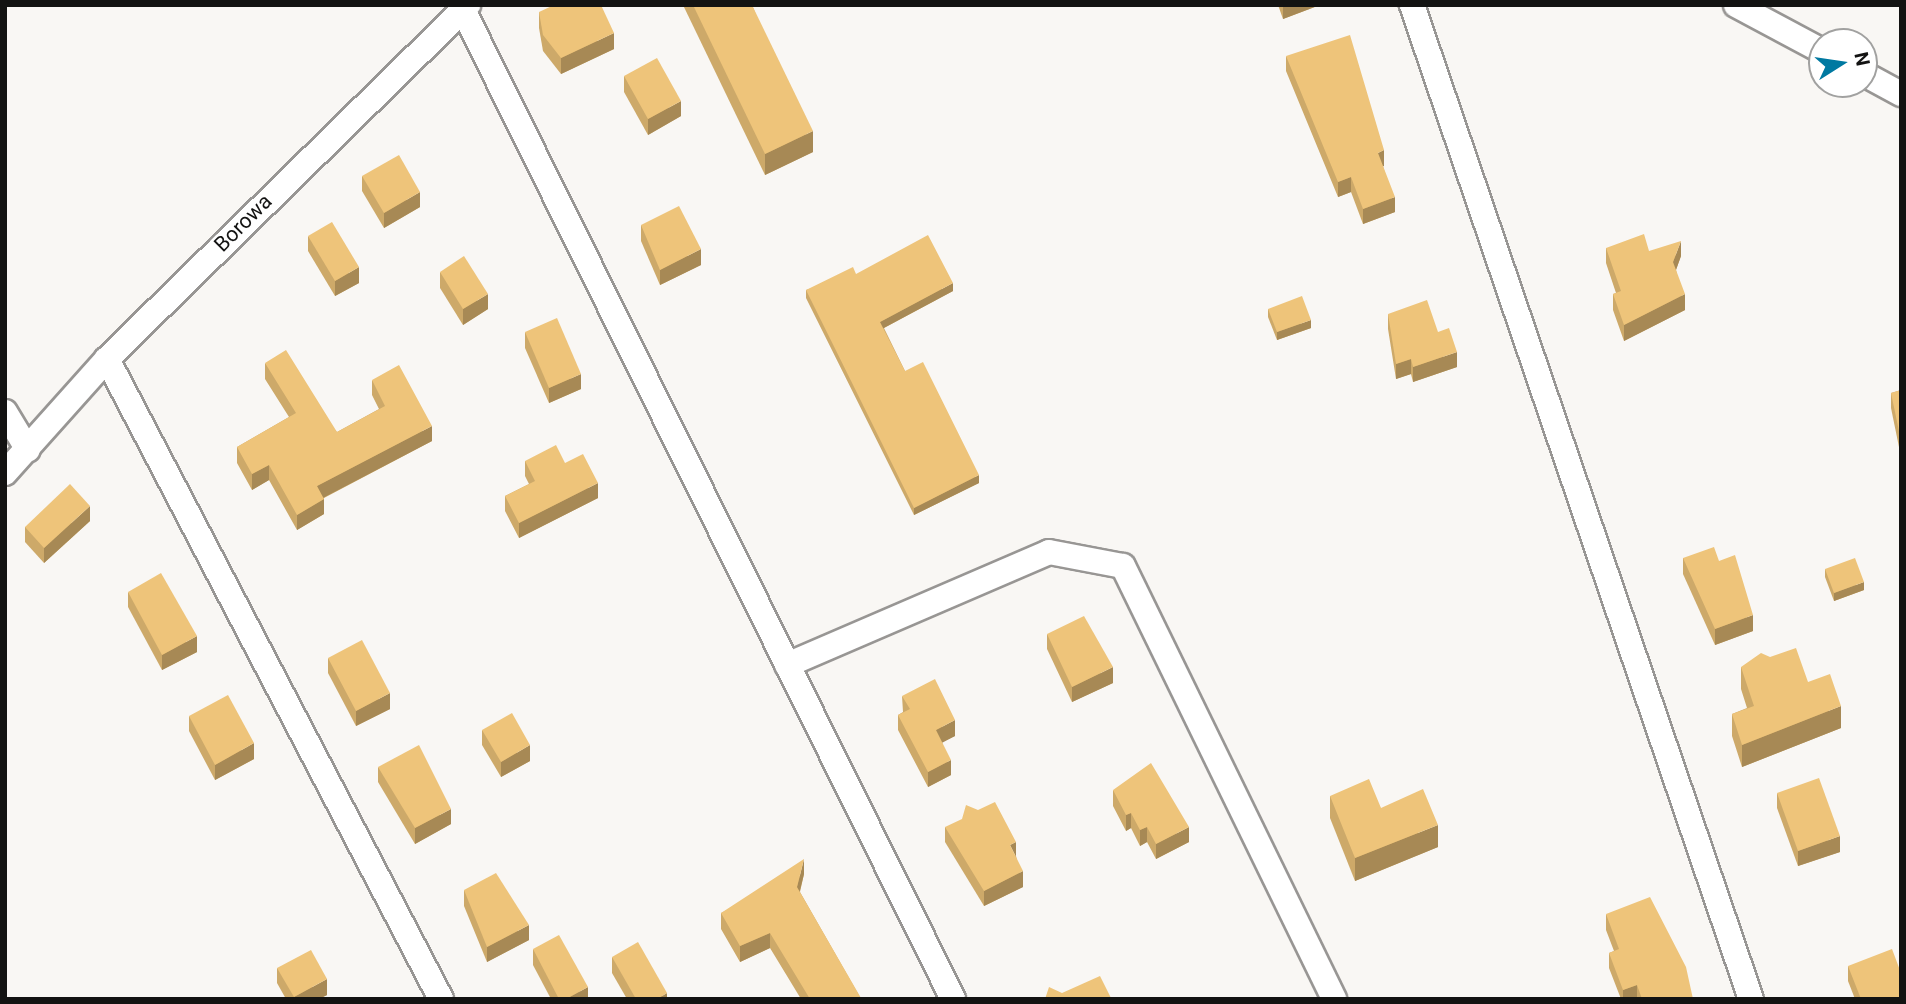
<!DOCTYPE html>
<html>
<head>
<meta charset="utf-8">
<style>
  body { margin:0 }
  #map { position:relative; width:1906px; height:1004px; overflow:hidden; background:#f9f7f4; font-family:Roboto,sans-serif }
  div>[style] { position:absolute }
  .roads { filter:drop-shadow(2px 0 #989694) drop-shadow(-2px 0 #989694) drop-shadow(0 2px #989694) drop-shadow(0 -2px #989694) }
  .street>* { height:24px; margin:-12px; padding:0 12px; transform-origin:12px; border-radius:12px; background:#fff }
  .wall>* { inset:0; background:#cda969 }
  .shaded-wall>* { inset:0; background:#a78955 }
  .building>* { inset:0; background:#eec47a }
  span { translate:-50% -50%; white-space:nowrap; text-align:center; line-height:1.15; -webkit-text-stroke:5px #fff; paint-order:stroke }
  .street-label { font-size:21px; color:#131312 }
  .frame { position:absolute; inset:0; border:7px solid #131312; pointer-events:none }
  .north { position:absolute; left:1808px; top:28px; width:70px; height:70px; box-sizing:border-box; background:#fff; border:2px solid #a1a1a0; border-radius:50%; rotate:78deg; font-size:19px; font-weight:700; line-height:28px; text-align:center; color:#131312 }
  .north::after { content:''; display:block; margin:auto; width:24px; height:32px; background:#0079a1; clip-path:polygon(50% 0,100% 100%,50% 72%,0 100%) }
</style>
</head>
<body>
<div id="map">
  <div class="roads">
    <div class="street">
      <div style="left:1412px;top:5px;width:1050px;rotate:71.17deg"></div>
      <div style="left:1736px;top:5px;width:98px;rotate:28.1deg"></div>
      <div style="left:463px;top:10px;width:1104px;rotate:63.64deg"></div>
      <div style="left:1864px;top:74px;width:42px;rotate:28.4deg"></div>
      <div style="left:107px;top:359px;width:722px;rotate:62.44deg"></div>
      <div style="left:5px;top:412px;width:44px;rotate:58.8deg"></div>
      <div style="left:5px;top:473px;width:153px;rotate:-48.2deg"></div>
      <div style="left:107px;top:359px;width:506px;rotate:-44.44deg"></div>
      <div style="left:787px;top:665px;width:285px;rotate:-23.3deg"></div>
      <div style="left:1049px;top:552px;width:75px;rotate:10.7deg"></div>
      <div style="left:1123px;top:566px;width:482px;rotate:64deg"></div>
    </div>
  </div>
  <div class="wall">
    <div style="clip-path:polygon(683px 5px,752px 5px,813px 152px,765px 175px)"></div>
    <div style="clip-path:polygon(1278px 5px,1320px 5px,1283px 19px)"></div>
    <div style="clip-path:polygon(539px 12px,614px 49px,561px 74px,543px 51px,539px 28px)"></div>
    <div style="clip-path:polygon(1286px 56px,1384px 166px,1383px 166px,1395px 212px,1363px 224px,1351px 192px,1338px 197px,1286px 71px)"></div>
    <div style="clip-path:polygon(624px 76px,681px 116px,648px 135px,624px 92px)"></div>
    <div style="clip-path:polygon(362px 176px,420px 207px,384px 228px,362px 191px)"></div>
    <div style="clip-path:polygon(641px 225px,701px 265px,660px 285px,641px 241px)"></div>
    <div style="clip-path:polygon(308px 236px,359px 283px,335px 296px,308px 251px)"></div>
    <div style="clip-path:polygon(1606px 248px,1649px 251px,1681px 256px,1676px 270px,1685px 310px,1624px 341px,1613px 310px,1613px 294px,1616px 293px,1606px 263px)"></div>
    <div style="clip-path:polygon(440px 272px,488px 309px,463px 325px,440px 288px)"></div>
    <div style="clip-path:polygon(856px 274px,953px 291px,884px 328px,905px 371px,979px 483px,914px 515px,806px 298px,806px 290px)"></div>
    <div style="clip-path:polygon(1268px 309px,1311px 328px,1277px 340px,1268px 317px)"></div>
    <div style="clip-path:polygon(1388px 314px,1457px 367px,1413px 382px,1411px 374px,1396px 379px,1388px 329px)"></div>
    <div style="clip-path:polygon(525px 332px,581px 389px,549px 403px,525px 348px)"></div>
    <div style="clip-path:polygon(265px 363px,337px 432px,379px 409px,372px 395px,372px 380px,432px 441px,324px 498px,324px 514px,297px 530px,269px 480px,252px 490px,237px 463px,237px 447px,289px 417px,265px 379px)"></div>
    <div style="clip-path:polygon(1901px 390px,1900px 452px,1891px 408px,1891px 393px)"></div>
    <div style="clip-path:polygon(525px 461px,565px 463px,598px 498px,519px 538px,505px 511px,505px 496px,529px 484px,525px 476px)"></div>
    <div style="clip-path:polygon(90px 521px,44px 563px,25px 542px,25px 527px)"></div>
    <div style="clip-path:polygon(1683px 558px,1719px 561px,1753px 631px,1715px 645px,1683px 574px)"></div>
    <div style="clip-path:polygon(1825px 569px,1864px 590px,1834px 601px,1825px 577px)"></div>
    <div style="clip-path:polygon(128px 592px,197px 652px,162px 670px,128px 607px)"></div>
    <div style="clip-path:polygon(1047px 634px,1113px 683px,1072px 702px,1047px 649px)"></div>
    <div style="clip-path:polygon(328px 658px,390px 709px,356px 726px,328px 673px)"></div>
    <div style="clip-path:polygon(1741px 667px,1808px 682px,1841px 728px,1742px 767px,1732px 736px,1732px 714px,1747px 708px,1741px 689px)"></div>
    <div style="clip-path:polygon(902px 696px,955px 736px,942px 742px,951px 775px,928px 787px,898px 730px,898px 715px,903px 712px)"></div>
    <div style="clip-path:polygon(189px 716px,254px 759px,215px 780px,189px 731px)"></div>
    <div style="clip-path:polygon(482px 730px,530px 761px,501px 777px,482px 745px)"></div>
    <div style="clip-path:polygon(378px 767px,451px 824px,415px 844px,378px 782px)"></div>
    <div style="clip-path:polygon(1113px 790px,1189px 842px,1156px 859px,1147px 842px,1140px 846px,1131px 828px,1126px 831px,1113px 806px)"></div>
    <div style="clip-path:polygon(1777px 793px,1840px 852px,1798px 866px,1777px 808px)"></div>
    <div style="clip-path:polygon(1330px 796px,1381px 808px,1438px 847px,1355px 881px,1330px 818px)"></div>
    <div style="clip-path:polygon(945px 827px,1016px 856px,1023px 887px,984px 906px,945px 842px)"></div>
    <div style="clip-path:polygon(804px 874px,800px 892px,861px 999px,801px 999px,770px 948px,740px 962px,721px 929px,721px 913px)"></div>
    <div style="clip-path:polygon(464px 890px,529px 940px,487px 962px,464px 906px)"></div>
    <div style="clip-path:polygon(1606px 914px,1693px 999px,1621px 999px,1609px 968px,1609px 953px,1614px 951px,1606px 930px)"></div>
    <div style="clip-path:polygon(533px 949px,588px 999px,551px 999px,533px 965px)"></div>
    <div style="clip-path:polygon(612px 957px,667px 999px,627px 999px,612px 973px)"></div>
    <div style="clip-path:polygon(1848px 966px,1901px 999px,1855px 999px,1848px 981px)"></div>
    <div style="clip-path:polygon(277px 968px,327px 995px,319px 999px,286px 999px,277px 983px)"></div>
  </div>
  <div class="shaded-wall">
    <div style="clip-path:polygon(1283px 5px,1320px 5px,1283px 19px)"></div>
    <div style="clip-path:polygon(614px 33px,614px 49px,561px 74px,561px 58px)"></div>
    <div style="clip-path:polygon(681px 101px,681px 116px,648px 135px,648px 119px)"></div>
    <div style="clip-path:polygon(813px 131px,813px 152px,765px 175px,765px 154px)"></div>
    <div style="clip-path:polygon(1384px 150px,1384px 166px,1378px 168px,1378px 153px)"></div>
    <div style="clip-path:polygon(1351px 177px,1351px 192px,1338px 197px,1338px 182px)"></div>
    <div style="clip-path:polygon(420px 192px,420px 207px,384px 228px,384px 213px)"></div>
    <div style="clip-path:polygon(1395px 197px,1395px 212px,1363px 224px,1363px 209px)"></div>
    <div style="clip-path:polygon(1681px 241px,1681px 256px,1673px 278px,1673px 262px)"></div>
    <div style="clip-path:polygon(701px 249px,701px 265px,660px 285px,660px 270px)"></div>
    <div style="clip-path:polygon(359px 267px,359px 283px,335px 296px,335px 281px)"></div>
    <div style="clip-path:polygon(953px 283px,953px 291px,880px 330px,880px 322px)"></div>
    <div style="clip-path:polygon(488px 294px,488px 309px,463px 325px,463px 309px)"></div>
    <div style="clip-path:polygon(1685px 294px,1685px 310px,1624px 341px,1624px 325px)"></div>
    <div style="clip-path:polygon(1311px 320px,1311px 328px,1277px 340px,1277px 332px)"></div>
    <div style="clip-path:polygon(1457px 352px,1457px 367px,1413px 382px,1413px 367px)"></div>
    <div style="clip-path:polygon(1411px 359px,1411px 374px,1396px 379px,1396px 364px)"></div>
    <div style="clip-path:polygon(581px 374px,581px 389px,549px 403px,549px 388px)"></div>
    <div style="clip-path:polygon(432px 426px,432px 441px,317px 501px,317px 486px)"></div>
    <div style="clip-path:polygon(269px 465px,269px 480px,252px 490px,252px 474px)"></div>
    <div style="clip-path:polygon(979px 475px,979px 483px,914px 515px,914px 508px)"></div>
    <div style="clip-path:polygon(598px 483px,598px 498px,519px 538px,519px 523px)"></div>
    <div style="clip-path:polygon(324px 499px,324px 514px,297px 530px,297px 515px)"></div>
    <div style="clip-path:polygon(90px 506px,90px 521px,44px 563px,44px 548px)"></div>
    <div style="clip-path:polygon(1864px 582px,1864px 590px,1834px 601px,1834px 593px)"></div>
    <div style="clip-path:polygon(1753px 615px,1753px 631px,1715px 645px,1715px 629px)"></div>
    <div style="clip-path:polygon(197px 636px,197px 652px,162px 670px,162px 655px)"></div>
    <div style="clip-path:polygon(1113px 667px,1113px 683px,1072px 702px,1072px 687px)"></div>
    <div style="clip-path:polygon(390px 693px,390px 709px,356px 726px,356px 711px)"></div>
    <div style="clip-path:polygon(1841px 706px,1841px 728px,1742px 767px,1742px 745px)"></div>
    <div style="clip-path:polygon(955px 720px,955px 736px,936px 746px,936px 730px)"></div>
    <div style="clip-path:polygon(254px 743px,254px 759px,215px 780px,215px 765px)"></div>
    <div style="clip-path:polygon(530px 745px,530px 761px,501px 777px,501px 762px)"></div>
    <div style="clip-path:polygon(951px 760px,951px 775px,928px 787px,928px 772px)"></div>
    <div style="clip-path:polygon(451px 809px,451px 824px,415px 844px,415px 828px)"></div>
    <div style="clip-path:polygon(1131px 813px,1131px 828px,1126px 831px,1126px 815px)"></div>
    <div style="clip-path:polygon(1438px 825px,1438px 847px,1355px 881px,1355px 858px)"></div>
    <div style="clip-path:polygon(1147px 827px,1147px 842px,1140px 846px,1140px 830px)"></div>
    <div style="clip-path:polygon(1189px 827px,1189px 842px,1156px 859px,1156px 844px)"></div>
    <div style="clip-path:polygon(1840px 836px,1840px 852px,1798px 866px,1798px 851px)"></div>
    <div style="clip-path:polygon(1016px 842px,1016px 857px,1010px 845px)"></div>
    <div style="clip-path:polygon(804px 859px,804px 874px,797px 902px,797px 887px)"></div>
    <div style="clip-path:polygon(1023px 871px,1023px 887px,984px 906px,984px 891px)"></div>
    <div style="clip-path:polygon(529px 925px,529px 940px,487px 962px,487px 947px)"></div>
    <div style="clip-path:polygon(770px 933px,770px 948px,740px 962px,740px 946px)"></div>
    <div style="clip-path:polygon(327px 979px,327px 995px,319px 999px,294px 999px,294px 997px)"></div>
    <div style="clip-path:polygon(1637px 985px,1637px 999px,1623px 999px,1623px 990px)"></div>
    <div style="clip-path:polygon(588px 987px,588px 999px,566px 999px)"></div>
    <div style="clip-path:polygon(667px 993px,667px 999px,657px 999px)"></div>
  </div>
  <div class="building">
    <div style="clip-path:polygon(554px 5px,601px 5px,614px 33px,561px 58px,543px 35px,539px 12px)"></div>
    <div style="clip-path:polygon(693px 5px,752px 5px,813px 131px,765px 154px)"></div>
    <div style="clip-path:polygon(1350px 35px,1384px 150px,1378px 153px,1395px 197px,1363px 209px,1351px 177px,1338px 182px,1286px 56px)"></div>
    <div style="clip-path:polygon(657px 58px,681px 101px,648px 119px,624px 76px)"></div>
    <div style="clip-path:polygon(399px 155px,420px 192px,384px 213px,362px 176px)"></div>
    <div style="clip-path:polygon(679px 206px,701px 249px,660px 270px,641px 225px)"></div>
    <div style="clip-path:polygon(332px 222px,359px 267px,335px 281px,308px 236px)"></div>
    <div style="clip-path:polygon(1644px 234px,1649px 251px,1681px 241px,1673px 262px,1685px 294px,1624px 325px,1613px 294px,1621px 291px,1606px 248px)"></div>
    <div style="clip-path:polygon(928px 235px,953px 283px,880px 322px,905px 371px,923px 362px,979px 475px,914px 508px,806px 290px,853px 267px,856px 274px)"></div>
    <div style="clip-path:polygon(464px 256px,488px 294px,463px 309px,440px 272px)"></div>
    <div style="clip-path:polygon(1302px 296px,1311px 320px,1277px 332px,1268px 309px)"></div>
    <div style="clip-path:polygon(1427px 300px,1438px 332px,1449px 328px,1457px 352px,1413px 367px,1411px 359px,1396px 364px,1388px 314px)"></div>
    <div style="clip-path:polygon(557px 318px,581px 374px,549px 388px,525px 332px)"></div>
    <div style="clip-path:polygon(286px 350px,337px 432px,385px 406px,372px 380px,399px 365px,432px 426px,317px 486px,324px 499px,297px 515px,269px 465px,252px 474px,237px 447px,296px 413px,265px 363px)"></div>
    <div style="clip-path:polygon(1901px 390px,1901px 436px,1900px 436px,1891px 393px)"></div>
    <div style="clip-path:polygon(556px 445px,565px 463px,583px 454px,598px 483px,519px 523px,505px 496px,535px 481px,525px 461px)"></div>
    <div style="clip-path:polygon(70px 484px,90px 506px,44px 548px,25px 527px)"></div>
    <div style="clip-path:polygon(1714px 547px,1719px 561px,1735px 555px,1753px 615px,1715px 629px,1683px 558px)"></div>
    <div style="clip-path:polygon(1855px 558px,1864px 582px,1834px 593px,1825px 569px)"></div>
    <div style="clip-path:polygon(161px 573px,197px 636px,162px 655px,128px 592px)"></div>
    <div style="clip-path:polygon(1084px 616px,1113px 667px,1072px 687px,1047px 634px)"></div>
    <div style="clip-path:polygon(362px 640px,390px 693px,356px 711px,328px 658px)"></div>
    <div style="clip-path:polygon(1796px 648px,1808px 682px,1830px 674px,1841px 706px,1742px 745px,1732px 714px,1754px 706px,1741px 667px,1761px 653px,1770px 657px)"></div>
    <div style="clip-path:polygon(935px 679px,955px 720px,936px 730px,951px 760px,928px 772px,898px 715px,910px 709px,902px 696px)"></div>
    <div style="clip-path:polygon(228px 695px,254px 743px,215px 765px,189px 716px)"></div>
    <div style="clip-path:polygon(512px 713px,530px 745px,501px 762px,482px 730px)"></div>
    <div style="clip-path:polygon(419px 745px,451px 809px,415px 828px,378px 767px)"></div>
    <div style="clip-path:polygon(1151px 763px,1189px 827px,1156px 844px,1147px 827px,1140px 830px,1131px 813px,1126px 815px,1113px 790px)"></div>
    <div style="clip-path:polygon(1819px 778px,1840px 836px,1798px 851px,1777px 793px)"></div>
    <div style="clip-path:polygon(1369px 779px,1381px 808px,1423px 789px,1438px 825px,1355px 858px,1330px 796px)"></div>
    <div style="clip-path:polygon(995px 802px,1016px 842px,1010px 845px,1023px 871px,984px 891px,945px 827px,962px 819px,966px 805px,978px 810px)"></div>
    <div style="clip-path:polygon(804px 859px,797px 887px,861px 998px,859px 999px,810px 999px,770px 933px,740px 946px,721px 913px)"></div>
    <div style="clip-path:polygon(496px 873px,529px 925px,487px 947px,464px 890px)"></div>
    <div style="clip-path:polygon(1650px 897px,1686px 967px,1693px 999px,1642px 999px,1637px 985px,1623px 990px,1609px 953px,1619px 949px,1606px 914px)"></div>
    <div style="clip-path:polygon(559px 935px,588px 987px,566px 999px,559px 999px,533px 949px)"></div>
    <div style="clip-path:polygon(638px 942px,667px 993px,657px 999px,636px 999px,612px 957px)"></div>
    <div style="clip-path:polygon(1892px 949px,1901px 973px,1901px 999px,1861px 999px,1848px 966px)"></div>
    <div style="clip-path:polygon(311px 950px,327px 979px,294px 997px,277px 968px)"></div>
    <div style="clip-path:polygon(1100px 976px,1111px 998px,1110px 999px,1045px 999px,1049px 987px,1062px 993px)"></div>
  </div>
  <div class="street-label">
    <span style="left:243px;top:223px;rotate:-45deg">Borowa</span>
  </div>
  <div class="frame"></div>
  <div class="north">N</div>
</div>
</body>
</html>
